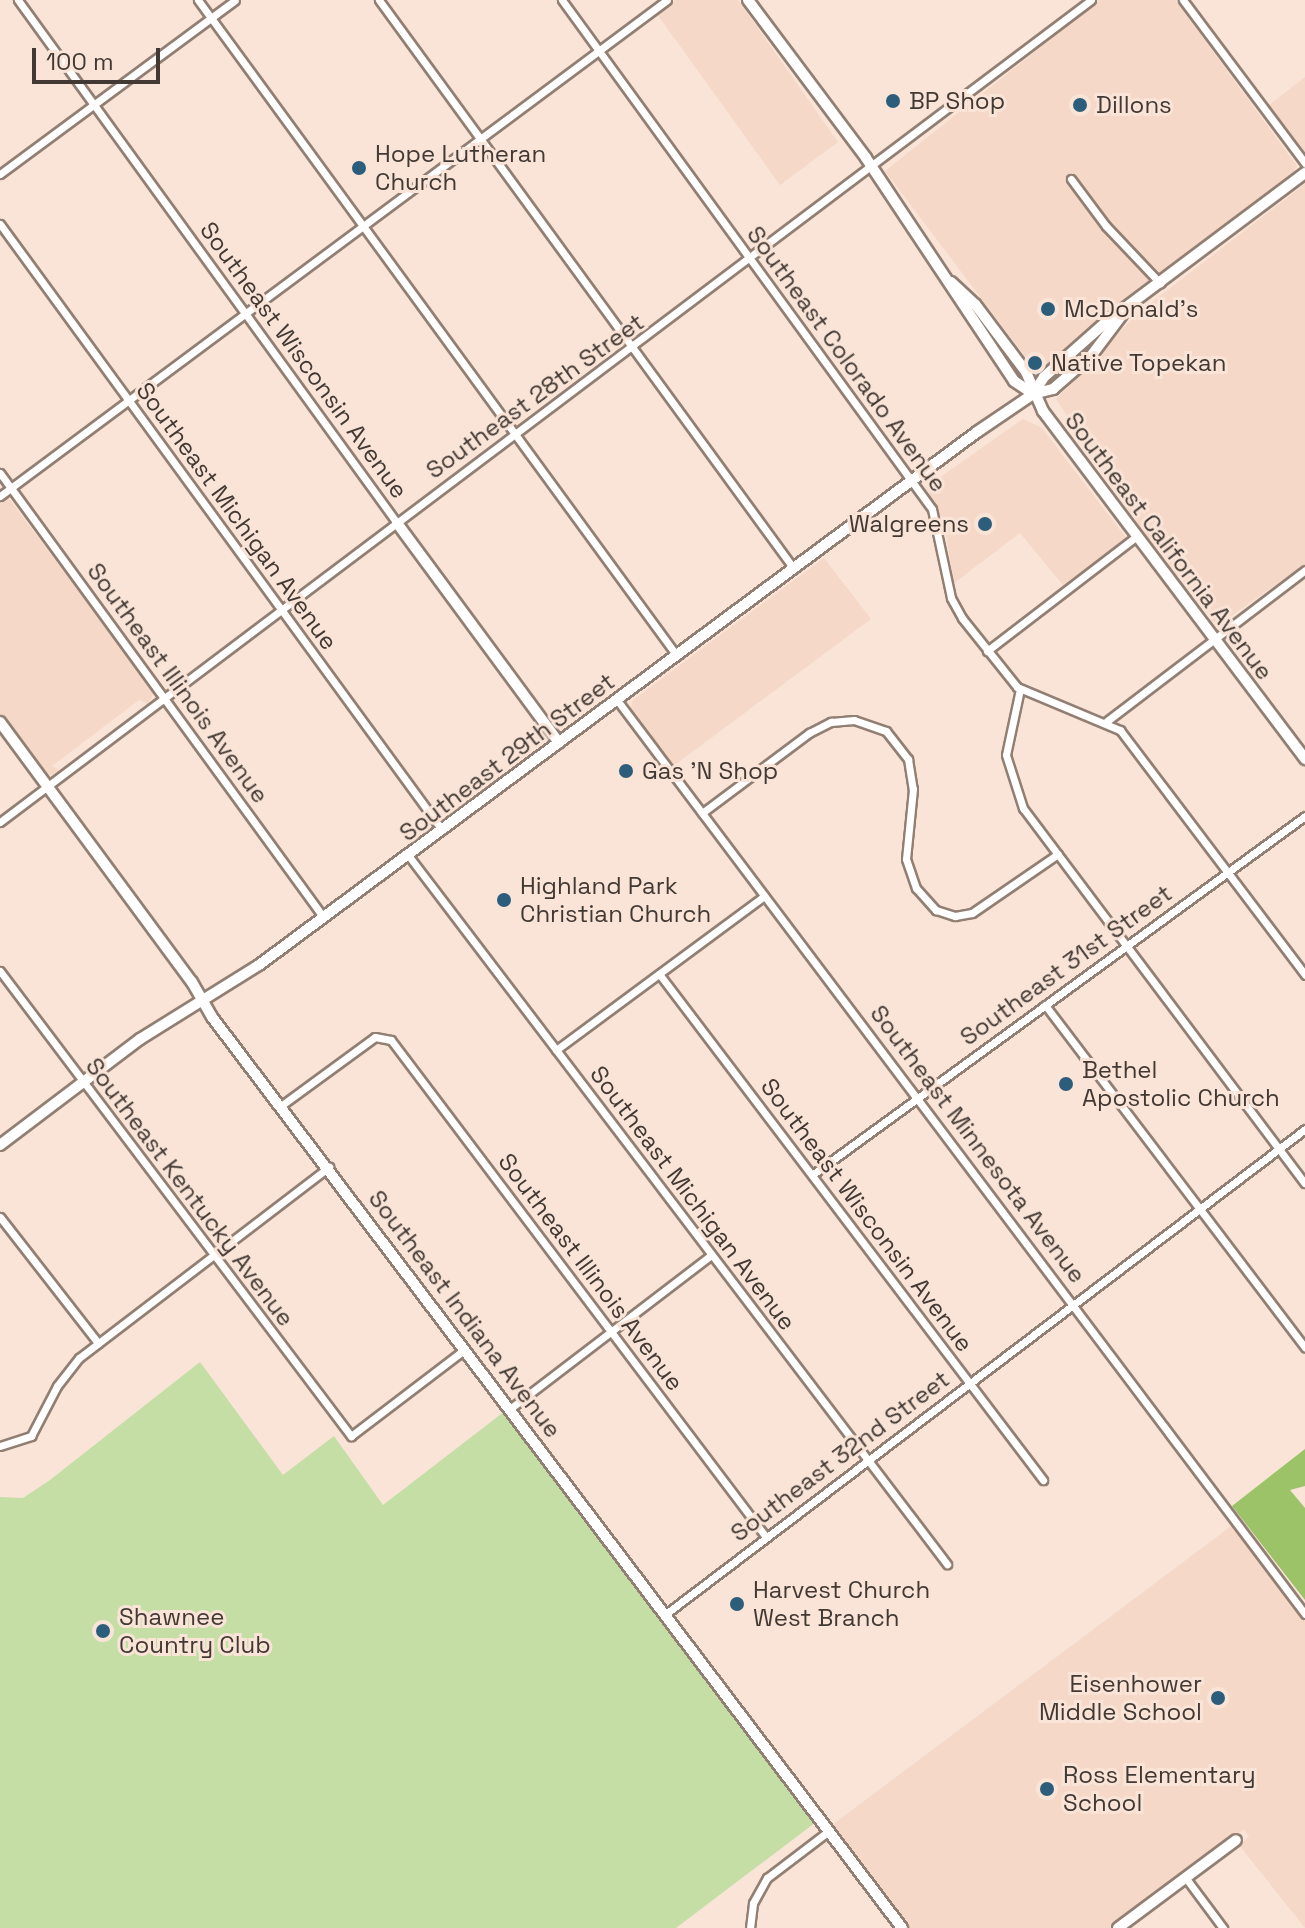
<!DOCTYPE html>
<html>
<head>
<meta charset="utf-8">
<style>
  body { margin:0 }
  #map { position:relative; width:1305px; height:1928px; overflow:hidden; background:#f9e4d7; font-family:"Space Grotesk",sans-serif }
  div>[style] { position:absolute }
  .built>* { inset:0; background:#f5d8c7 }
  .green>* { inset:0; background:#c4dea6 }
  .forest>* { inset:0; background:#9cc368 }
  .roads { filter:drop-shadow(2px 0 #927f73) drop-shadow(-2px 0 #927f73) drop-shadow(0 2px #927f73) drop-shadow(0 -2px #927f73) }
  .street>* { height:7px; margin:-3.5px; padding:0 3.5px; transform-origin:3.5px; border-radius:3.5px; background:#fff }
  .secondary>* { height:10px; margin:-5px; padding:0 5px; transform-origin:5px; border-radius:5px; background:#fff }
  .dots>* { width:22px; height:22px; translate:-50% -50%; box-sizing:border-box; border:4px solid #f9e4d7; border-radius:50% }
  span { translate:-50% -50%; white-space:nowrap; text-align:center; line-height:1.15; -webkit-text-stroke:6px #f9e4d7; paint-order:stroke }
  .poi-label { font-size:24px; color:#423934 }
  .left { translate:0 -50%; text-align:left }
  .right { translate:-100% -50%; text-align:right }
  .street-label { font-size:24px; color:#423934 }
  .scale { position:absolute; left:32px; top:48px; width:128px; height:36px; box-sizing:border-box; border:4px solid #423934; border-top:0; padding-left:10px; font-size:24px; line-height:28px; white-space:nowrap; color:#423934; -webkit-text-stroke:6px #f9e4d7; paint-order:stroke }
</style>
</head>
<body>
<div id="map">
  <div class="built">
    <div style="clip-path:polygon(676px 0,738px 0,838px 142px,780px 185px,657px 14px)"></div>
    <div style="clip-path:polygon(1100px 0,1175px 0,1297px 166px,1290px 177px,1114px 306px,1068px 354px,1037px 372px,885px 171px)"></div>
    <div style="clip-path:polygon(1305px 77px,1305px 152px,1269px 105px)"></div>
    <div style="clip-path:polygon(1305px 184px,1305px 564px,1217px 626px,1156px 552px,1056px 399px,1139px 312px)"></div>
    <div style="clip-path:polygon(1023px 419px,1042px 428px,1127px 539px,1063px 585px,1020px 533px,954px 583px,944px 523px,926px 487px)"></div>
    <div style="clip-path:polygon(7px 496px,154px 692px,148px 704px,139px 700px,52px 766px,59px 770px,52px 775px,44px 774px,0 713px,0 502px)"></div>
    <div style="clip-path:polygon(824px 558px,871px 619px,672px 767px,630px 710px,633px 700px)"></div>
    <div style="clip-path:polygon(1234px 1524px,1305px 1621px,1305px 1928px,1239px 1845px,1249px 1837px,1244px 1829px,1111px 1928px,909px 1928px,832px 1825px)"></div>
  </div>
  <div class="green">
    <div style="clip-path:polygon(200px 1362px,283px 1475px,334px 1436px,383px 1505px,505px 1411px,816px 1822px,676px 1928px,0 1928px,0 1497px,23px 1498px,50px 1480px)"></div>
  </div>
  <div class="forest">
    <div style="clip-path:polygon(1305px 1449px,1305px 1486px,1290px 1490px,1305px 1508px,1305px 1600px,1232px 1506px)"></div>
  </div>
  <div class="roads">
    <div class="street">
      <div style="left:18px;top:0;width:646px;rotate:54.07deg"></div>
      <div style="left:198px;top:0;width:812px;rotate:53.86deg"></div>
      <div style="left:379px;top:0;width:704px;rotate:53.89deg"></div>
      <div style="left:562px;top:0;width:629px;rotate:53.99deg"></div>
      <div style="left:932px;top:509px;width:91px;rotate:77.9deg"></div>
      <div style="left:951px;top:598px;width:23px;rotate:61deg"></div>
      <div style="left:962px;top:618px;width:88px;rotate:51.4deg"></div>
      <div style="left:1017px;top:687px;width:112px;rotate:22.7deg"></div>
      <div style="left:1120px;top:730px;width:307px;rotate:52.9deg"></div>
      <div style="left:1183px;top:0;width:204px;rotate:53.2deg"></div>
      <div style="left:0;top:174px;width:292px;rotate:-36.5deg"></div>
      <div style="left:1071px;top:179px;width:59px;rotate:53.3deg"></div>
      <div style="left:1106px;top:226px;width:79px;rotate:46.5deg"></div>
      <div style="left:0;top:224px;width:750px;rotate:53.89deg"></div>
      <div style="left:0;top:473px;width:550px;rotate:53.94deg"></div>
      <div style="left:0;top:496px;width:831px;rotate:-36.64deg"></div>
      <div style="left:987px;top:651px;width:189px;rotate:-37.5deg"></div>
      <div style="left:1020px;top:689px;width:67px;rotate:102deg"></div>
      <div style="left:1006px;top:755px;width:56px;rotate:72.2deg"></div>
      <div style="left:1023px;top:808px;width:469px;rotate:53.1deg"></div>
      <div style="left:617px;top:700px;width:1144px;rotate:53.03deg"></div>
      <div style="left:1107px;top:721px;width:249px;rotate:-37.3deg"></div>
      <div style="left:702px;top:813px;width:134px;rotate:-36.8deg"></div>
      <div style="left:809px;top:733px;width:25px;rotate:-27deg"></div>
      <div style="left:831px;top:722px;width:23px;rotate:-5deg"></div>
      <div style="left:854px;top:720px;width:34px;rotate:19deg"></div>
      <div style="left:886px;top:731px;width:36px;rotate:52deg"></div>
      <div style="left:908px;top:759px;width:30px;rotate:81deg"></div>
      <div style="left:913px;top:789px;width:70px;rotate:95.7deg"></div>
      <div style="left:906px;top:859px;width:31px;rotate:71deg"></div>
      <div style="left:916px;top:888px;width:30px;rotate:48deg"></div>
      <div style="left:936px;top:910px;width:20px;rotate:18deg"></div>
      <div style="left:955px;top:916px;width:17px;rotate:-10deg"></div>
      <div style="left:972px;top:913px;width:104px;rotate:-34.5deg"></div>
      <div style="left:0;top:822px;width:1366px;rotate:-37deg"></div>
      <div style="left:408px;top:855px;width:891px;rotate:52.76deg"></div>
      <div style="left:0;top:971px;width:583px;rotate:52.95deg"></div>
      <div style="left:351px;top:1436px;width:143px;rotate:-37.3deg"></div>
      <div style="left:660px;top:975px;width:634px;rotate:52.82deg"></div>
      <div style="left:1045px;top:1005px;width:430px;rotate:52.8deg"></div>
      <div style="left:556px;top:1050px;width:259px;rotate:-36.5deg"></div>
      <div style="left:282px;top:1105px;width:115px;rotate:-36.2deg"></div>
      <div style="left:375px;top:1037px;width:16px;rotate:11deg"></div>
      <div style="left:391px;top:1040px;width:623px;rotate:52.96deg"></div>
      <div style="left:812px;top:1175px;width:610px;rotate:-36.06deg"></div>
      <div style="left:0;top:1217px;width:160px;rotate:52.1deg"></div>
      <div style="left:511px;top:1408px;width:252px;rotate:-37.4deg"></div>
      <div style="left:0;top:1446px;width:33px;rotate:-18deg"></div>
      <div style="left:31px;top:1436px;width:56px;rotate:-62.5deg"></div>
      <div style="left:57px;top:1386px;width:36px;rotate:-52deg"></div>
      <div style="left:79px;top:1358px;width:315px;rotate:-37.4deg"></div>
      <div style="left:667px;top:1613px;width:801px;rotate:-37.18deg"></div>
      <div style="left:1185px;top:1877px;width:64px;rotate:53.3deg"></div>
      <div style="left:750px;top:1928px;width:25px;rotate:-83deg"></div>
      <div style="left:753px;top:1903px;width:29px;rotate:-61deg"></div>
      <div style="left:767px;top:1878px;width:79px;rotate:-37.3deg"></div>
    </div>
    <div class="secondary">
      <div style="left:748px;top:0;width:197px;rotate:53.2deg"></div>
      <div style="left:866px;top:158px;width:268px;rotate:56.4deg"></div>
      <div style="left:1014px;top:381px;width:23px;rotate:34deg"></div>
      <div style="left:951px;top:282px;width:33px;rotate:43deg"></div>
      <div style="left:975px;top:304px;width:85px;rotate:53.1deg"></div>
      <div style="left:1026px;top:372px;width:43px;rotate:66.4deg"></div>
      <div style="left:1043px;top:411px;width:436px;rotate:53deg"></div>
      <div style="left:1033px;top:394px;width:20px;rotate:-57deg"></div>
      <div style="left:1044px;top:377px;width:81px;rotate:-41.5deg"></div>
      <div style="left:1105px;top:323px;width:250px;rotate:-36.9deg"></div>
      <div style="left:397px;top:523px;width:273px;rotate:53.6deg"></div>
      <div style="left:0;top:722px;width:323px;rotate:53.6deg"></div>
      <div style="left:192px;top:982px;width:40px;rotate:60.3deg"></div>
      <div style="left:212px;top:1017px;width:1143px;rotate:52.86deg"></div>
      <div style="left:0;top:1145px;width:176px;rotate:-37.1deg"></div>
      <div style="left:140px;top:1039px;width:140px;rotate:-31.9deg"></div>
      <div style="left:259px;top:965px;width:894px;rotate:-36.59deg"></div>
      <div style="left:977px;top:432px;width:68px;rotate:-34.2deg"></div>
      <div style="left:1033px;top:394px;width:21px;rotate:-14deg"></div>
      <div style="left:1053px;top:389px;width:50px;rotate:-41deg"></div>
      <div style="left:1091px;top:356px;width:56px;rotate:-52.9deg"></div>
      <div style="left:1118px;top:1928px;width:147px;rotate:-36.7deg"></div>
    </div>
  </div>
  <div class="dots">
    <div style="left:893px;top:101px;background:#2c5e7b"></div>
    <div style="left:1080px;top:105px;background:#2c5e7b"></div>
    <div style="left:359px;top:168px;background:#2c5e7b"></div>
    <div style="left:1048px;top:309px;background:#2c5e7b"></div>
    <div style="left:1035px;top:363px;background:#2c5e7b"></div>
    <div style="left:985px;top:524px;background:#2c5e7b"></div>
    <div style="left:626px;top:771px;background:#2c5e7b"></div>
    <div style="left:504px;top:900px;background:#2c5e7b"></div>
    <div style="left:1066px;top:1084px;background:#2c5e7b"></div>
    <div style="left:737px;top:1604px;background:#2c5e7b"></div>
    <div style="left:103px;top:1631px;background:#2c5e7b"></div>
    <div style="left:1218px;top:1698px;background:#2c5e7b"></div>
    <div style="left:1047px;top:1789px;background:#2c5e7b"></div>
  </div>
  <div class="poi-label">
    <span class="left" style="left:909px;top:101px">BP Shop</span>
    <span class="left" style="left:1096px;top:105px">Dillons</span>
    <span class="left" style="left:375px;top:168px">Hope Lutheran<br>Church</span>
    <span class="left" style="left:1064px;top:309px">McDonald's</span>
    <span class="left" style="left:1051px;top:363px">Native Topekan</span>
    <span class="right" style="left:969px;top:524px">Walgreens</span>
    <span class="left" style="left:642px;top:771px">Gas 'N Shop</span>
    <span class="left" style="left:520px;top:900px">Highland Park<br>Christian Church</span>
    <span class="left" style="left:1082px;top:1084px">Bethel<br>Apostolic Church</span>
    <span class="left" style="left:753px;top:1604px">Harvest Church<br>West Branch</span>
    <span class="left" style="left:119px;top:1631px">Shawnee<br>Country Club</span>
    <span class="right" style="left:1202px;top:1698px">Eisenhower<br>Middle School</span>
    <span class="left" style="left:1063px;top:1789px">Ross Elementary<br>School</span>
  </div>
  <div class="street-label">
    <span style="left:847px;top:359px;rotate:54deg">Southeast Colorado Avenue</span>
    <span style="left:304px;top:360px;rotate:54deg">Southeast Wisconsin Avenue</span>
    <span style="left:535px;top:396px;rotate:-36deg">Southeast 28th Street</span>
    <span style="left:237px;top:516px;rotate:54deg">Southeast Michigan Avenue</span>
    <span style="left:1169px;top:546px;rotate:53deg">Southeast California Avenue</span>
    <span style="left:178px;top:683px;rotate:54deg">Southeast Illinois Avenue</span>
    <span style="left:507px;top:757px;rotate:-37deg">Southeast 29th Street</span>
    <span style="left:1066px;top:965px;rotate:-36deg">Southeast 31st Street</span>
    <span style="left:978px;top:1144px;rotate:53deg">Southeast Minnesota Avenue</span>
    <span style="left:190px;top:1192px;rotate:53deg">Southeast Kentucky Avenue</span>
    <span style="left:693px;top:1198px;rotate:53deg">Southeast Michigan Avenue</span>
    <span style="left:867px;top:1215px;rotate:53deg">Southeast Wisconsin Avenue</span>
    <span style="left:591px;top:1272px;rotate:53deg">Southeast Illinois Avenue</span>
    <span style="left:465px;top:1314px;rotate:53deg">Southeast Indiana Avenue</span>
    <span style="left:840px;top:1456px;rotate:-37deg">Southeast 32nd Street</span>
  </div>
  <div class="scale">100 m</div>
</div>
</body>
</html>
